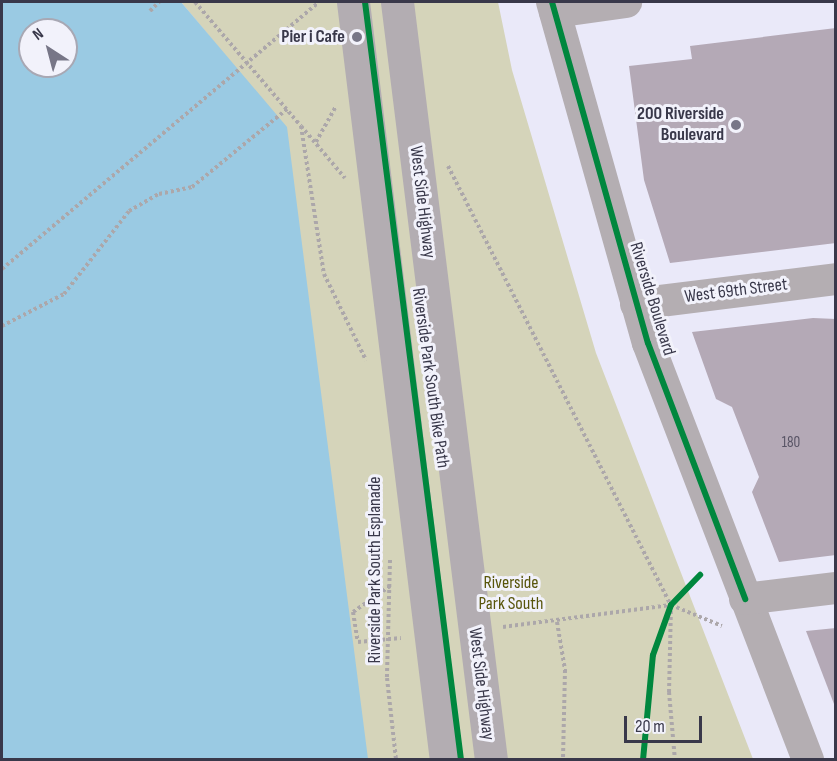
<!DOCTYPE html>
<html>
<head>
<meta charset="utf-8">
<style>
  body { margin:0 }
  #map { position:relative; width:837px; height:761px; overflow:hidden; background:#eae9f9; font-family:"Sofia Sans Condensed",sans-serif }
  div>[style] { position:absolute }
  .green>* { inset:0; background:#d5d4ba }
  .water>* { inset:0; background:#9acae3 }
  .building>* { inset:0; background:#b4a9b6 }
  .path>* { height:4px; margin-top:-2px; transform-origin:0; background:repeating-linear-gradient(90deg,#aca7aa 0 3px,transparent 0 6px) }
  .minor>* { height:32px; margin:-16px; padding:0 16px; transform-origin:16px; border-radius:16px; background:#b4aeb2 }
  .highway-bridge>* { height:33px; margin:-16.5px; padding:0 16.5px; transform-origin:16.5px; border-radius:16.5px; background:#b3adb2 }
  .cycleway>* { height:6px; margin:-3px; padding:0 3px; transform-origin:3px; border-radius:3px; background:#00873e }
  .dots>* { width:16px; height:16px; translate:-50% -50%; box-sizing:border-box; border:3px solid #f2f2fb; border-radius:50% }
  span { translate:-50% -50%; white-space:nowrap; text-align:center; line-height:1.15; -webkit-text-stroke:6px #f2f2fb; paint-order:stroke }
  .number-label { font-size:15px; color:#585465 }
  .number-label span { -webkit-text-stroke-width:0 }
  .poi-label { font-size:18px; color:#39384a; font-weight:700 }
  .right { translate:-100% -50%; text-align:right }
  .street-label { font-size:18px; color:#39384a }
  .park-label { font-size:18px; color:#58550b }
  .frame { position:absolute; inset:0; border:3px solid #39384a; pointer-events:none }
  .north { position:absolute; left:18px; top:18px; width:60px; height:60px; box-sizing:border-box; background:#f2f2fb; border:2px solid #a8a8b4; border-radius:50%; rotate:324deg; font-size:16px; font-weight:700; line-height:24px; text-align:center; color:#39384a }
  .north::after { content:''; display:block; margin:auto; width:21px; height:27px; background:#777687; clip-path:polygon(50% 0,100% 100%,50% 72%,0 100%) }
  .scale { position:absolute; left:624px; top:716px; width:78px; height:27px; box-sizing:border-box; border:3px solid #39384a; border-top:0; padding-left:8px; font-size:18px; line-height:21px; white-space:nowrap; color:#39384a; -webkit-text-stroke:4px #f2f2fb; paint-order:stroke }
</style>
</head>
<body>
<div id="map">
  <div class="green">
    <div style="clip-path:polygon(181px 2px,498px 2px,512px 70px,596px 353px,753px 759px,367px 759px,235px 67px)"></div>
  </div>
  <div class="water">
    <div style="clip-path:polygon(evenodd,2px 2px,181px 2px,287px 127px,368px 759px,2px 759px,2px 2px,30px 30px,66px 30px,66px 66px,30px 66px,30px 30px)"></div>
  </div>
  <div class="building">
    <div style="clip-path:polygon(836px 28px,836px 243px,670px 263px,644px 180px,629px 66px,692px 59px,690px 46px)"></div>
    <div style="clip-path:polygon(813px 318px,836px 319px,836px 555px,779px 562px,752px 492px,759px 477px,732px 407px,716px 399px,692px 332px)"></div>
    <div style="clip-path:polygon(836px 628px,836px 704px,834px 704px,806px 631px)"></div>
  </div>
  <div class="path">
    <div style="left:195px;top:2px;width:163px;rotate:49.5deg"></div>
    <div style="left:301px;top:126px;width:150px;rotate:81.2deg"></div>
    <div style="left:324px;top:274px;width:96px;rotate:64deg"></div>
    <div style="left:150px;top:11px;width:13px;rotate:-45deg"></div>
    <div style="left:301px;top:126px;width:68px;rotate:49.8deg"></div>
    <div style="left:316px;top:142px;width:41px;rotate:-60.9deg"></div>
    <div style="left:448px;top:166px;width:492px;rotate:63.1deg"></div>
    <div style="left:671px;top:605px;width:87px;rotate:91.3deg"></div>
    <div style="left:669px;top:692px;width:68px;rotate:85deg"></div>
    <div style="left:2px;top:269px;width:414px;rotate:-40.1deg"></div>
    <div style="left:2px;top:326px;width:70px;rotate:-27.3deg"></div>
    <div style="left:64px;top:294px;width:105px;rotate:-51.9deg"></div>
    <div style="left:129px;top:211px;width:34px;rotate:-30deg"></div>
    <div style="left:159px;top:194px;width:34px;rotate:-12deg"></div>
    <div style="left:192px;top:187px;width:123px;rotate:-39.4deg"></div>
    <div style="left:390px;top:560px;width:118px;rotate:91.5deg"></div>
    <div style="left:387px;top:678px;width:82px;rotate:83.7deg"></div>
    <div style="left:390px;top:586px;width:45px;rotate:144.9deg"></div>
    <div style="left:353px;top:612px;width:30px;rotate:81deg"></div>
    <div style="left:358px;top:642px;width:43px;rotate:-5.3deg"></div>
    <div style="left:671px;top:605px;width:42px;rotate:-46deg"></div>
    <div style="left:557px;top:622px;width:49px;rotate:80.5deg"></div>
    <div style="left:565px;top:670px;width:90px;rotate:91.3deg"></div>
    <div style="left:503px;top:627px;width:169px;rotate:-7.5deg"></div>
    <div style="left:671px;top:605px;width:55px;rotate:22.4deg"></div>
  </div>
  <div class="minor">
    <div style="left:552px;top:2px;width:354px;rotate:74.3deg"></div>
    <div style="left:648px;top:343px;width:447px;rotate:69deg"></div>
    <div style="left:555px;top:12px;width:72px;rotate:-8deg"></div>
    <div style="left:636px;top:304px;width:202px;rotate:-7.1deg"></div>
    <div style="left:745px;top:599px;width:92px;rotate:-6.9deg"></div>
  </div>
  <div class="highway-bridge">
    <div style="left:353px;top:2px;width:764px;rotate:83.01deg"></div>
    <div style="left:397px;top:2px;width:764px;rotate:82.93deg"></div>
  </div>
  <div class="cycleway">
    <div style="left:365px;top:2px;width:764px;rotate:82.78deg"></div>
    <div style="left:552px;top:2px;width:354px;rotate:74.3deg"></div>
    <div style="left:648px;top:343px;width:274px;rotate:69.2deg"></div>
    <div style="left:643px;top:760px;width:105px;rotate:-84.6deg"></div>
    <div style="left:653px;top:655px;width:53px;rotate:-70.2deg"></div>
    <div style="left:671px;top:605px;width:42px;rotate:-46deg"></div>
  </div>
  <div class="dots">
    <div style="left:357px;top:37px;background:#777687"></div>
    <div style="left:736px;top:125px;background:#777687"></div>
  </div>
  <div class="number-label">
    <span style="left:791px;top:443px">180</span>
  </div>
  <div class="poi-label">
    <span class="right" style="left:345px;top:37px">Pier i Cafe</span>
    <span class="right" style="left:724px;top:125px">200 Riverside<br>Boulevard</span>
  </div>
  <div class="street-label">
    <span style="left:422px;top:202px;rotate:83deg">West Side Highway</span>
    <span style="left:736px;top:291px;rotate:-7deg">West 69th Street</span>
    <span style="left:652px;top:299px;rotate:73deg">Riverside Boulevard</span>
    <span style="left:430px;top:378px;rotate:82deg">Riverside Park South Bike Path</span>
    <span style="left:375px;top:570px;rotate:-90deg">Riverside Park South Esplanade</span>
    <span style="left:481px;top:684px;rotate:83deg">West Side Highway</span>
  </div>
  <div class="park-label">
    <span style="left:511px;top:594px">Riverside<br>Park South</span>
  </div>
  <div class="frame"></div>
  <div class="north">N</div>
  <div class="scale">20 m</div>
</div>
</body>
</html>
